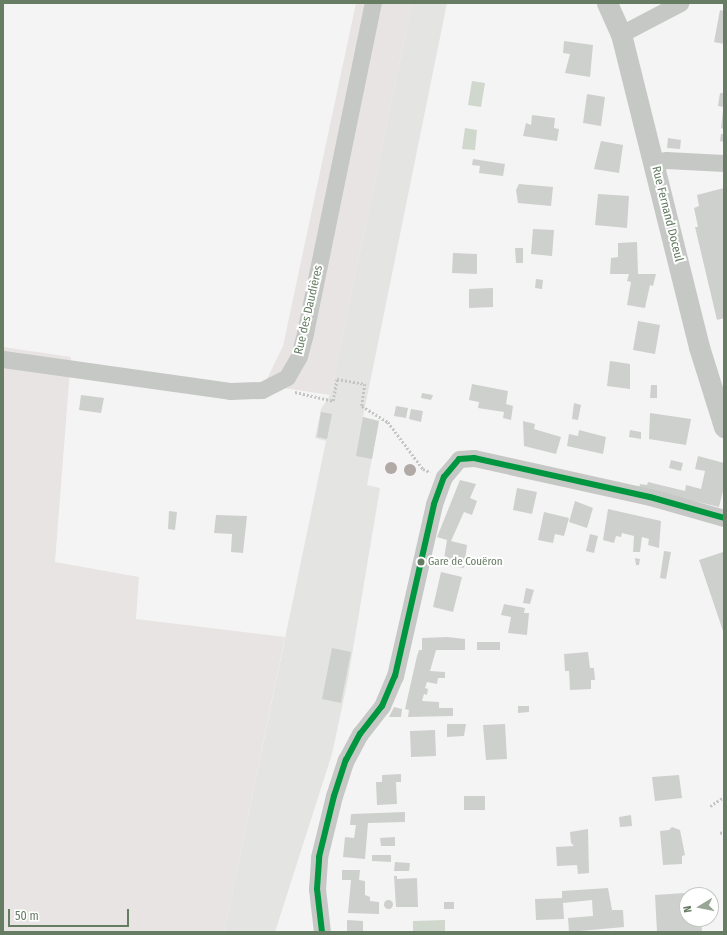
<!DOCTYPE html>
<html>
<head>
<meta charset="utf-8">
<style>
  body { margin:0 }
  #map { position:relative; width:727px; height:935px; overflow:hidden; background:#f5f4f5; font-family:"Fira Sans Condensed",sans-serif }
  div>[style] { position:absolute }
  .built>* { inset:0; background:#e4e4e3 }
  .green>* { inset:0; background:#e8e4e3 }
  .water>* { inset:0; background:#d0d7cd }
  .building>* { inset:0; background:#ced0cd }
  .round { border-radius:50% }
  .path>* { height:2.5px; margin-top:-1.25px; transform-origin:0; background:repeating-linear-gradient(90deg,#c4c5c3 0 2px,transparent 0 4px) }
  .minor>* { height:17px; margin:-8.5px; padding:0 8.5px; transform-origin:8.5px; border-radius:8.5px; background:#c6c8c6 }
  .tertiary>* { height:21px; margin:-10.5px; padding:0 10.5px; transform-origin:10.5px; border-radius:10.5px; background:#c6c8c6 }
  .bus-1>* { height:6px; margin:-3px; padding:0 3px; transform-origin:3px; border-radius:3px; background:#009640 }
  .trees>* { width:12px; height:12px; margin:-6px; border-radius:50%; background:#b1a9a6 }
  .dots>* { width:11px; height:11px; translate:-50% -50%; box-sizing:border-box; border:2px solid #fff; border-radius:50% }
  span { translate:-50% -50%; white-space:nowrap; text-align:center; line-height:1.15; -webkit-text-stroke:4px #fff; paint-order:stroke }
  .bus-label { font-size:11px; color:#667c63 }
  .left { translate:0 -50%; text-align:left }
  .street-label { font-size:12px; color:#667c63 }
  .frame { position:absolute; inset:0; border:4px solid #667c63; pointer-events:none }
  .north { position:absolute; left:679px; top:887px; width:40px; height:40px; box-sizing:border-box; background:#fff; border:1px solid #c2cbc1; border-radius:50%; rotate:260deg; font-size:11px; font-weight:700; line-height:16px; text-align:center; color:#667c63 }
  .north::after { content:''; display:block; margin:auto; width:14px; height:18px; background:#98a696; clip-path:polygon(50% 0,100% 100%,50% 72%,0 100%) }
  .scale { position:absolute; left:8px; top:909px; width:121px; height:18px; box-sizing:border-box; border:2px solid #667c63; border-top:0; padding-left:5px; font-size:12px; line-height:14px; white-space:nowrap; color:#667c63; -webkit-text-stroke:3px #fff; paint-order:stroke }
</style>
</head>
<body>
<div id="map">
  <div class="built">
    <div style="clip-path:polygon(412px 3px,447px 3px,363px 417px,379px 421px,367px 485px,380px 488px,348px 679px,332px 754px,275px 932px,224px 932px,326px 441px,315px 438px,321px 409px,330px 395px)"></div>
  </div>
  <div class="green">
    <div style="clip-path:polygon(356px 3px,412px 3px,330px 395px,264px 385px,283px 346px)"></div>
    <div style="clip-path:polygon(3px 347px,71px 357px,55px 562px,139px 577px,136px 619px,285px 637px,224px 932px,3px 932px)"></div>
  </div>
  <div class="water">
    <div style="clip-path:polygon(472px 81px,485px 83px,481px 107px,468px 105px)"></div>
    <div style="clip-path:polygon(465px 128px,477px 130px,475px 150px,462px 149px)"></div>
    <div style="clip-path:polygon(445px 920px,445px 932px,413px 932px,413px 921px)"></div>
  </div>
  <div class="building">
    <div style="clip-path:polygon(720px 10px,724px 11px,724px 44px,714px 42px)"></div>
    <div style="clip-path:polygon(564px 41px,593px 45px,590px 77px,565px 73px,570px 54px,563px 53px)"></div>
    <div style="clip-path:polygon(720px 93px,724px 93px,724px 107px,718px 106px)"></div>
    <div style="clip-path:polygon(587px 94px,605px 97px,601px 126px,583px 123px)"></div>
    <div style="clip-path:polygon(723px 111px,724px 111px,724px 129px,721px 128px)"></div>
    <div style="clip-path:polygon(532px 115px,555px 118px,554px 128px,559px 129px,557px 141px,523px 136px,526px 123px,531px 125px)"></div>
    <div style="clip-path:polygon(721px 134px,724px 134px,724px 142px,720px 141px)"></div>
    <div style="clip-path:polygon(668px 138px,681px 140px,680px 149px,667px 148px)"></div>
    <div style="clip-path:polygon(601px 141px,623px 145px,619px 173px,594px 169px)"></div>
    <div style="clip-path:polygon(473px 159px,505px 164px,503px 176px,479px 173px,480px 166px,472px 165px)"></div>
    <div style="clip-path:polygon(519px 184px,553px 187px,551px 206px,518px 203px,516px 190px)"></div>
    <div style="clip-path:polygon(724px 188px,724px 318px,717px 320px,695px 227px,698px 227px,694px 208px,699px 206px,697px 195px)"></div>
    <div style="clip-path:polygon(598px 194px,629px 196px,627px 228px,595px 225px)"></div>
    <div style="clip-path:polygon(533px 229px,554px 230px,552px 256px,531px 254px)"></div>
    <div style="clip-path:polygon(637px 242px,638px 274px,656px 274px,653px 286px,650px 285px,645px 308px,627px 305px,631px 282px,627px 281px,629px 274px,610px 274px,611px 258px,618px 257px,618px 243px)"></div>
    <div style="clip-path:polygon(515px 248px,523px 248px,523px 263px,516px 263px)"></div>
    <div style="clip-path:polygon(453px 253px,477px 254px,477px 274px,452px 273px)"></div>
    <div style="clip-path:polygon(536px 279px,543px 280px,542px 289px,535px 288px)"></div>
    <div style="clip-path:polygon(493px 288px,493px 307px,469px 308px,469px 289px)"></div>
    <div style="clip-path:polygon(638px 321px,660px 325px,655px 354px,633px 350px)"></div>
    <div style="clip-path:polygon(610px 361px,630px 364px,630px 389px,607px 386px)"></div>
    <div style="clip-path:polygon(472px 384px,508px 391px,506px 404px,513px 406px,511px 420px,503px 418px,504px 412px,478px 408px,479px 402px,469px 400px)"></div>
    <div style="clip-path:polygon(651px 385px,657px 385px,657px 398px,650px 398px)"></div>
    <div style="clip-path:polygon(422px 393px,433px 395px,431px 400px,421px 398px)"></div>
    <div style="clip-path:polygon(81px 395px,104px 398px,101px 413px,79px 410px)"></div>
    <div style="clip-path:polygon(574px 403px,581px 405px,578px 420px,572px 419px)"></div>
    <div style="clip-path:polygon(396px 406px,408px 408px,406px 418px,394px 416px)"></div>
    <div style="clip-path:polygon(411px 409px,423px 411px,421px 422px,409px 419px)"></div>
    <div style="clip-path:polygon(321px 412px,332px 414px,327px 439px,317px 437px)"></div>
    <div style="clip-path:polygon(650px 413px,691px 419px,686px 445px,649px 439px)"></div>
    <div style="clip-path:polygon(363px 417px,379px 421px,372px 459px,356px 456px)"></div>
    <div style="clip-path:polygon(523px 421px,535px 424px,534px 429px,561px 437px,556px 454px,524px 446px)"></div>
    <div style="clip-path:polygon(579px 430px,606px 437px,603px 454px,567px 446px,569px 434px,578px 436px)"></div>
    <div style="clip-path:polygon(630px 430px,641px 432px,641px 439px,629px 437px)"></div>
    <div style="clip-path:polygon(698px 456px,724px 463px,724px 487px,719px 507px,639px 488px,640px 484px,647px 485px,648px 482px,685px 491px,686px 485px,701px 489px,705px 471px,695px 469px)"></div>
    <div style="clip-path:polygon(671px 460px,683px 463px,681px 471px,669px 468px)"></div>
    <div style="clip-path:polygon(460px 480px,476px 484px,470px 498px,477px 501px,472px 515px,464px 512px,451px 541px,467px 545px,464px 568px,443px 565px,447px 540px,437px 537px)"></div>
    <div style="clip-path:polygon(517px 488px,537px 492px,532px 514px,513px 510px)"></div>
    <div style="clip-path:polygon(575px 501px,593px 508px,587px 528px,569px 522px)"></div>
    <div style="clip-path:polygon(608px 509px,661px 521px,659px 548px,648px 545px,649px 539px,642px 537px,640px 552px,633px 552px,634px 536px,622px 533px,621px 537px,616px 536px,614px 543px,603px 540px)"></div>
    <div style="clip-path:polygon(169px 511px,177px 512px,175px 530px,168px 529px)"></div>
    <div style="clip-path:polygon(544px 512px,569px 518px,564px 536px,555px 534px,553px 543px,538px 540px)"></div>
    <div style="clip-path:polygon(216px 515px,247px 516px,243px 553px,231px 552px,232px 534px,214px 533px)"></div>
    <div style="clip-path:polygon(590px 534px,598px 536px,594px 553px,586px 551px)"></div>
    <div style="clip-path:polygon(664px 551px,671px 552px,666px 579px,660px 578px)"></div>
    <div style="clip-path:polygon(723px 552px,724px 554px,724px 634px,699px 560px)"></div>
    <div style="clip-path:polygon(635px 558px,640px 559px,639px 565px,636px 565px)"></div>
    <div style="clip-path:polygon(441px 572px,462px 577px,453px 612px,433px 607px)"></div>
    <div style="clip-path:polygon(526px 588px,534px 590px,530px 604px,523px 603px)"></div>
    <div style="clip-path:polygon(504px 604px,525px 608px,524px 613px,529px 613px,527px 635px,508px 633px,511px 617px,501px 615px)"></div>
    <div style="clip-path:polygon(447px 637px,465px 639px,465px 650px,436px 650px,430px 671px,445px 672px,445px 678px,438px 678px,437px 684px,427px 682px,425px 688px,428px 689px,427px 695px,424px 694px,422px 701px,439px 702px,439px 708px,453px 708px,453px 716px,408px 717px,409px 710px,405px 709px,417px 656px,419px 650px,422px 650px,422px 638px)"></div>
    <div style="clip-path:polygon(477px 642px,500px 642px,500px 650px,477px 650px)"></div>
    <div style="clip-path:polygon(332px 648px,351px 652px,341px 703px,322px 699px)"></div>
    <div style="clip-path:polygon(588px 652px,590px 668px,594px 668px,595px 680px,591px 680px,591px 689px,570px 690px,569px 671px,565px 671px,564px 654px)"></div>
    <div style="clip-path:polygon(518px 706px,529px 706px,529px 712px,518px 713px)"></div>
    <div style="clip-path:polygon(394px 707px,402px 709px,401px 717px,389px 717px)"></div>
    <div style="clip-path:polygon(447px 724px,466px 724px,464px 736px,447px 737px)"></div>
    <div style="clip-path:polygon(505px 724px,507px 759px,486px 760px,483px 725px)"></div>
    <div style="clip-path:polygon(435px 730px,436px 756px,411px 757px,410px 731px)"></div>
    <div style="clip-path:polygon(401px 774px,401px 782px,396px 782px,397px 804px,377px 805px,376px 782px,382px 782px,382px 775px)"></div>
    <div style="clip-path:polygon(679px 775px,682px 798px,655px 801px,652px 777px)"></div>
    <div style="clip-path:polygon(464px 796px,485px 796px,485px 810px,464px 810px)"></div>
    <div style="clip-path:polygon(405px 812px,405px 822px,368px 823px,365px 859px,343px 857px,345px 837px,354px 838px,356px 825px,350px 825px,351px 814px)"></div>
    <div style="clip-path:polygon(631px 815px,632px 826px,620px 827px,619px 817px)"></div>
    <div style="clip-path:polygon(672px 827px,680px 830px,685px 855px,682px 856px,682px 864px,663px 865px,660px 831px,669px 830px)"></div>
    <div style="clip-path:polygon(588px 829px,589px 873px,578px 874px,577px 865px,557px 866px,556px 847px,574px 846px,571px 843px,570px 832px)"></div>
    <div style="clip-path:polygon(395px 837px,395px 846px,381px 846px,380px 838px)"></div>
    <div style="clip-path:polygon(372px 855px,391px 855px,391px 862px,372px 861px)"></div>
    <div style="clip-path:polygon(395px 862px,410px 863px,409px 871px,394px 871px)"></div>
    <div style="clip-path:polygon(342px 870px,360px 870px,359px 880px,365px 881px,365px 895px,370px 897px,370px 901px,379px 902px,379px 914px,348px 913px,351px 880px,342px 880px)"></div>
    <div style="clip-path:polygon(394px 876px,397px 876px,397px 879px,417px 878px,418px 907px,396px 907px)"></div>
    <div style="clip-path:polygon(608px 888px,612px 910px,623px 910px,624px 927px,569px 932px,568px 918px,593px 916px,592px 900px,563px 903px,564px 919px,536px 920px,535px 899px,562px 898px,562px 891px)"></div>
    <div style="clip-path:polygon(699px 892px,699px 895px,687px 895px,687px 919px,701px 919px,702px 932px,657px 932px,655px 895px)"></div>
    <div class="round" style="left:383.5px;top:899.5px;width:9px;height:9px"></div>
    <div style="clip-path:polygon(444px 902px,454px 902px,454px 909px,444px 909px)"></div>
    <div style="clip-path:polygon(347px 920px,363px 921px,363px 932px,347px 932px)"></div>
  </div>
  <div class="path">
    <div style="left:295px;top:392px;width:39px;rotate:13deg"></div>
    <div style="left:333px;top:401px;width:22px;rotate:-80deg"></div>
    <div style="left:337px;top:379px;width:28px;rotate:10deg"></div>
    <div style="left:365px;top:384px;width:22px;rotate:98deg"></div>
    <div style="left:362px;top:406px;width:31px;rotate:32deg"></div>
    <div style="left:388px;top:422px;width:59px;rotate:53.3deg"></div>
    <div style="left:423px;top:469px;width:8px;rotate:23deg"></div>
    <div style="left:710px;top:806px;width:17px;rotate:-33deg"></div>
    <div style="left:720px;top:833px;width:4px;rotate:-14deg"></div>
  </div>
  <div class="minor">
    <div style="left:621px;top:34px;width:67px;rotate:-27.7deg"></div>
    <div style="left:654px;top:162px;width:12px;rotate:-9deg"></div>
    <div style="left:666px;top:160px;width:58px;rotate:3deg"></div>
    <div style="left:3px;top:359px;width:229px;rotate:8deg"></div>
    <div style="left:230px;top:391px;width:32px;rotate:-2deg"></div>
    <div style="left:262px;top:390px;width:28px;rotate:-27deg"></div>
    <div style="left:287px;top:377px;width:24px;rotate:-60deg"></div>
    <div style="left:299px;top:356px;width:24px;rotate:-75deg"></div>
    <div style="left:305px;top:333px;width:337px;rotate:-78.4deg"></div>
    <div style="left:322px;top:932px;width:43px;rotate:-96.6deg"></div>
    <div style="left:317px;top:889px;width:32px;rotate:-86deg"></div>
    <div style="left:319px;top:857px;width:63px;rotate:-76.2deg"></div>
    <div style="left:334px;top:796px;width:38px;rotate:-72deg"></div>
    <div style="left:346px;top:760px;width:30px;rotate:-62deg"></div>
    <div style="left:360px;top:734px;width:36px;rotate:-52deg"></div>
    <div style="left:382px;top:706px;width:33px;rotate:-67deg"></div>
    <div style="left:395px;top:676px;width:176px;rotate:-77.2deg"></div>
    <div style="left:434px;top:504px;width:29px;rotate:-70deg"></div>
    <div style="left:444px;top:477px;width:23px;rotate:-50deg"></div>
    <div style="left:459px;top:459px;width:15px;rotate:-4deg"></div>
    <div style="left:474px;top:458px;width:180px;rotate:12.5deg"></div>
    <div style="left:650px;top:497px;width:77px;rotate:15.8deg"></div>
  </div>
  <div class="tertiary">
    <div style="left:607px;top:3px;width:34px;rotate:66deg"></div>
    <div style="left:621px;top:34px;width:323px;rotate:76deg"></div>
    <div style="left:699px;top:347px;width:84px;rotate:72.6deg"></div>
  </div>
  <div class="bus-1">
    <div style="left:322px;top:932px;width:43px;rotate:-96.6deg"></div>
    <div style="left:317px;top:889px;width:32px;rotate:-86deg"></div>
    <div style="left:319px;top:857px;width:63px;rotate:-76.2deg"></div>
    <div style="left:334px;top:796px;width:38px;rotate:-72deg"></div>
    <div style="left:346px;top:760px;width:30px;rotate:-62deg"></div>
    <div style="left:360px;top:734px;width:36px;rotate:-52deg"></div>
    <div style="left:382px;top:706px;width:33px;rotate:-67deg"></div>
    <div style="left:395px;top:676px;width:176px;rotate:-77.2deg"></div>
    <div style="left:434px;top:504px;width:29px;rotate:-70deg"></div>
    <div style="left:444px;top:477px;width:23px;rotate:-50deg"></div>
    <div style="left:459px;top:459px;width:15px;rotate:-4deg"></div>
    <div style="left:474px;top:458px;width:180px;rotate:12.5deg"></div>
    <div style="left:650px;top:497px;width:77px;rotate:15.8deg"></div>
  </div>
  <div class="trees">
    <div style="left:391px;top:468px"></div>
    <div style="left:410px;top:470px"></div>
  </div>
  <div class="dots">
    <div style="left:421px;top:562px;background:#667c63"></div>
  </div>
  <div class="bus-label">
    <span class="left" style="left:428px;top:562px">Gare de Couëron</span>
  </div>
  <div class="street-label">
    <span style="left:667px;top:214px;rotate:76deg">Rue Fernand Doceul</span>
    <span style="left:309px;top:310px;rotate:-77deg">Rue des Daudières</span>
  </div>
  <div class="frame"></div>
  <div class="north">N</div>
  <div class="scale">50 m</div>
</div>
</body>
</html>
